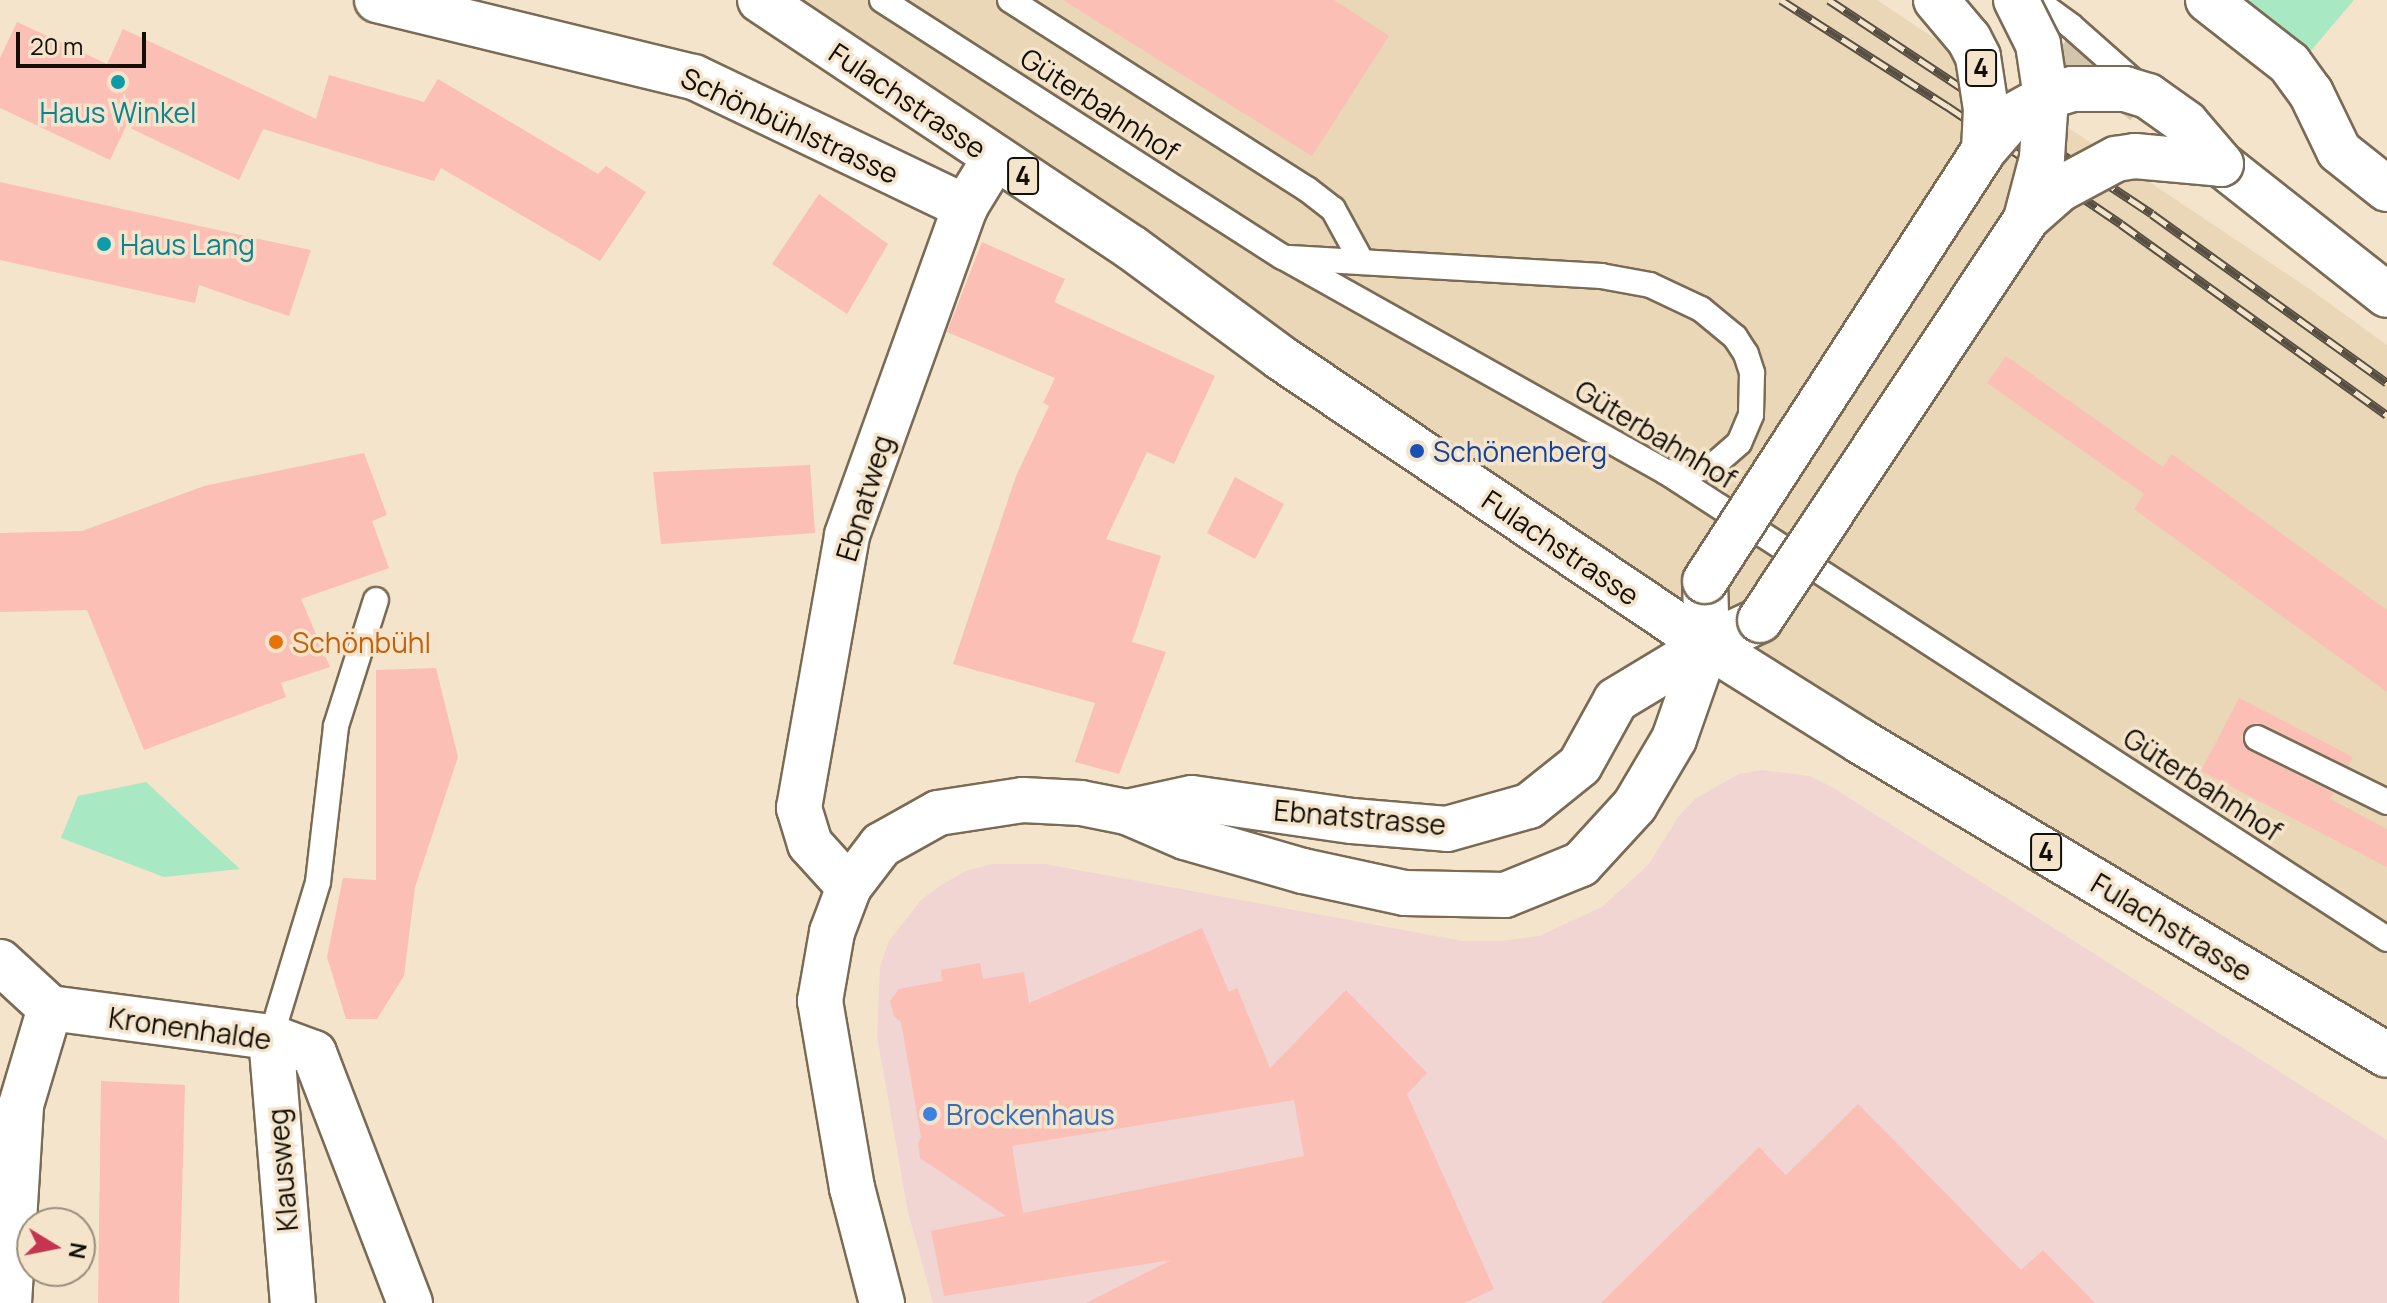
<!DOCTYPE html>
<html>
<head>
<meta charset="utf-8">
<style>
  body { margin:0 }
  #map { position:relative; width:2387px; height:1303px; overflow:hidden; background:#f4e4cb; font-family:Manrope,sans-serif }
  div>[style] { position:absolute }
  .built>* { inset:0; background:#ead7b7 }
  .industrial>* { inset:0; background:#f0d5d3 }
  .green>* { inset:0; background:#a8e8c2 }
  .building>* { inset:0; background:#fbbfb5 }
  .trunk-tunnel>* { height:44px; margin-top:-22px; transform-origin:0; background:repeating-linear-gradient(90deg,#d2c4ad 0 44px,transparent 0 66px) }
  .roads { filter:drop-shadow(2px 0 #796b55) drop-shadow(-2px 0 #796b55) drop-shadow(0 2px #796b55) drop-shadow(0 -2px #796b55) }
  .service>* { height:24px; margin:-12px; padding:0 12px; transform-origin:12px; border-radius:12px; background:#fff }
  .minor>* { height:44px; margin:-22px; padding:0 22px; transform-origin:22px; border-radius:22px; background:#fff }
  .tertiary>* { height:44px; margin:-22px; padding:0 22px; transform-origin:22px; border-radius:22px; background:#fff }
  .primary>* { height:44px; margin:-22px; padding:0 22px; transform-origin:22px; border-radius:22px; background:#fff }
  .trunk>* { height:44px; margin:-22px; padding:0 22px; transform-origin:22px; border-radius:22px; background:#fff }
  .rail>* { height:9px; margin-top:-4.5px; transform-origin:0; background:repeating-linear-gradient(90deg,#f4e4cb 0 18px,#574f42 0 36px); box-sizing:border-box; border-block:2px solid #574f42 }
  .bridges { filter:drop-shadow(2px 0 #796b55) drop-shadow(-2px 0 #796b55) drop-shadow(0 2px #796b55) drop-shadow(0 -2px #796b55) }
  .trunk-bridge>* { height:44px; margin:-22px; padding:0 22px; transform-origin:22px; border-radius:22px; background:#fff }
  .dots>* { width:22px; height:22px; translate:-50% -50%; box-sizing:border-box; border:4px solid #f4e4cb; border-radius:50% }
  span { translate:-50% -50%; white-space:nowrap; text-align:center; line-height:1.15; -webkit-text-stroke:7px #f4e4cb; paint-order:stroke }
  .shield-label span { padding:2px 6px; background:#f4e4cb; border:2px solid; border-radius:6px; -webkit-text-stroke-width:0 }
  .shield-label { font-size:26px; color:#130e06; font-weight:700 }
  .street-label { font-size:28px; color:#130e06 }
  .culture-label { font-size:28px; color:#0d838f }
  .left { translate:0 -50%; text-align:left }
  .transit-label { font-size:28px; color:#164399 }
  .food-label { font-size:28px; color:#c56008 }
  .shop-label { font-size:28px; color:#366cbe }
  .north { position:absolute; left:16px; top:1207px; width:80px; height:80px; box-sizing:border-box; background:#f4e4cb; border:2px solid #9a8e7c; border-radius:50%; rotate:100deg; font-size:22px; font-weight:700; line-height:32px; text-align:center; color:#130e06 }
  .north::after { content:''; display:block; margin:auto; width:28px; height:36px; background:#c5354f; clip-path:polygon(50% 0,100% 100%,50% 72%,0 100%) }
  .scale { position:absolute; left:16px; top:32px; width:130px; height:36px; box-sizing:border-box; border:4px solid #130e06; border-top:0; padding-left:10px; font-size:24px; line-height:28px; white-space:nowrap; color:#130e06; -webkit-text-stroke:6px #f4e4cb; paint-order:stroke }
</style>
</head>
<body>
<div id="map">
  <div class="built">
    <div style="clip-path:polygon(760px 0,1877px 0,2311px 290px,2387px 345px,2387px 1055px,1860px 741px)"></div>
  </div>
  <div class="industrial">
    <div style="clip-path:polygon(1762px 770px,1810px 776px,1832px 787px,2387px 1140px,2387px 1303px,933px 1303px,908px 1212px,877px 1036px,880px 966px,889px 941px,922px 899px,943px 884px,966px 871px,992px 864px,1045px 864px,1463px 941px,1501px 941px,1539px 936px,1602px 907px,1649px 864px,1678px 817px,1696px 798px,1739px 774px)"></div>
  </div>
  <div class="green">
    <div style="clip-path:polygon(2244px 0,2354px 0,2309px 53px)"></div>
    <div style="clip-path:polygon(146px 782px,240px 869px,164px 877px,61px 838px,78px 796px)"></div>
  </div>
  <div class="building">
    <div style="clip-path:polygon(1063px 0,1334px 0,1389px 36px,1312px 156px)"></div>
    <div style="clip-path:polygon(17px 22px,107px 64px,123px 29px,316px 119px,329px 75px,424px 102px,438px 79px,598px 174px,606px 166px,646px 192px,600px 261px,441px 168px,434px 181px,263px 129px,239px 180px,126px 126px,110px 160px,0 108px,0 58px)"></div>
    <div style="clip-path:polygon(0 182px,245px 236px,311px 250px,289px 316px,199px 285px,195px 303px,0 260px)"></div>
    <div style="clip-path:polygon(819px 194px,888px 244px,847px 314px,772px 264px)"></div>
    <div style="clip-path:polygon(982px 242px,1065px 279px,1054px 302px,1215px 376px,1174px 464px,1147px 452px,1106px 539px,1161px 556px,1132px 642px,1166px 652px,1119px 774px,1075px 762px,1095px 703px,953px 664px,1016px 476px,1049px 406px,1043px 403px,1055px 378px,947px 332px)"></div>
    <div style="clip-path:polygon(2006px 356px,2163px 467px,2172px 454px,2387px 610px,2387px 692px,2134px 509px,2144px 494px,1987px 383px)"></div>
    <div style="clip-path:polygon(364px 453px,387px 515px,372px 521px,389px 568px,301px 599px,330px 667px,281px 683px,286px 697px,144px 750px,87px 610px,0 612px,0 533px,82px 531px,204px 486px)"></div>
    <div style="clip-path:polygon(810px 465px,815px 533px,661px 544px,653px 472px)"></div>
    <div style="clip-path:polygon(1235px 477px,1284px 504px,1255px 559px,1207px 533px)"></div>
    <div style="clip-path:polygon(436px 668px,458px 757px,415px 887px,404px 976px,377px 1019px,346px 1019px,327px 957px,343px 878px,376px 880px,376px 670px)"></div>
    <div style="clip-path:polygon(2239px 698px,2353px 757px,2348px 766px,2257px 723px,2248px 726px,2242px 738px,2250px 751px,2334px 793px,2330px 799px,2387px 829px,2387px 867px,2201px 771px)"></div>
    <div style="clip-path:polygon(evenodd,1202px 928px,1229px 992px,1237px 988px,1270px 1068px,1346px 990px,1427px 1073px,1407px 1094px,1494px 1289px,1464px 1303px,1086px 1303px,1171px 1260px,944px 1296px,931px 1231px,1006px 1216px,920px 1158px,918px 1143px,921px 1137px,901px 1022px,894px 1016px,890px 1001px,899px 989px,942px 981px,941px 970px,980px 963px,983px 979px,1024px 972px,1029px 1003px,1202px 928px,1294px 1100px,1304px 1156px,1023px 1213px,1012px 1146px,1294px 1100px)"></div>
    <div style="clip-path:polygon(101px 1081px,185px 1085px,179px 1303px,98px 1303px)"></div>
    <div style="clip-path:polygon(1858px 1104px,2021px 1270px,2043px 1250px,2095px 1303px,1601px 1303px,1759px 1147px,1786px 1175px)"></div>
  </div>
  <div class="trunk-tunnel">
    <div style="left:2014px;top:0;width:166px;rotate:38.4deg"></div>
  </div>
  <div class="roads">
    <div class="service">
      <div style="left:882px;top:0;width:476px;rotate:32.7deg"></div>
      <div style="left:1283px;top:257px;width:439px;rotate:29.3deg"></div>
      <div style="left:1666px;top:472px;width:859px;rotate:32.93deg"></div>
      <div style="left:1010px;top:0;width:352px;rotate:32.5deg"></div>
      <div style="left:1307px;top:189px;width:33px;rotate:38deg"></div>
      <div style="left:1333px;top:209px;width:60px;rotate:61.3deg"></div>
      <div style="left:2019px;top:0;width:27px;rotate:15deg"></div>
      <div style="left:2045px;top:7px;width:32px;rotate:36deg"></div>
      <div style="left:2071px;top:26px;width:94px;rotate:41.5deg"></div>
      <div style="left:1290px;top:258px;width:312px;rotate:3.3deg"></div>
      <div style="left:1601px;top:276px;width:50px;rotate:10.4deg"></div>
      <div style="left:1650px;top:285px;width:56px;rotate:25.2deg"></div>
      <div style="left:1701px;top:309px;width:44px;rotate:39.5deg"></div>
      <div style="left:1735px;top:337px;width:20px;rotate:57deg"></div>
      <div style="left:1746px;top:354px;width:20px;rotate:72deg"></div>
      <div style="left:1752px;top:373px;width:42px;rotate:91.4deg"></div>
      <div style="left:1751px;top:415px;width:30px;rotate:113deg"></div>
      <div style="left:1739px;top:443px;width:30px;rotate:139deg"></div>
      <div style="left:1716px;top:463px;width:31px;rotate:161deg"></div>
      <div style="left:1687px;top:473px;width:21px;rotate:-177deg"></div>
      <div style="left:2257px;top:738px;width:145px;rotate:26.2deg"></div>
      <div style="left:271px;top:1037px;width:162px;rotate:-73.1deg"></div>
      <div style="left:318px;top:882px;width:157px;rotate:-83.4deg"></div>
      <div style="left:336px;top:726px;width:132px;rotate:-72.4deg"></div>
    </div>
    <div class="minor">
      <div style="left:377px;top:0;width:326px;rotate:13.7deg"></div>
      <div style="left:694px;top:77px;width:301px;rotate:25.6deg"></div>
      <div style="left:2208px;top:0;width:103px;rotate:37.9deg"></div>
      <div style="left:2289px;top:63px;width:37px;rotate:54deg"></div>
      <div style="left:2311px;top:93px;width:64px;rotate:64.2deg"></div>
      <div style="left:2339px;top:151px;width:61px;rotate:38.4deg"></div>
      <div style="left:849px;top:887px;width:58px;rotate:-132.2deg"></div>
      <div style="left:810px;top:844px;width:38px;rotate:-107deg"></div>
      <div style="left:799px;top:808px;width:277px;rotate:-80deg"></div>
      <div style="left:847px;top:535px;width:349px;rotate:-70.2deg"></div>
      <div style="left:965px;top:207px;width:57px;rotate:-58.5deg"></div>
      <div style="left:0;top:962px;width:68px;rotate:42.6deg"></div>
      <div style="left:50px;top:1008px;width:223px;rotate:7.5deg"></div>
      <div style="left:271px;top:1037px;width:46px;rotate:20.4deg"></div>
      <div style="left:314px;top:1053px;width:268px;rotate:69deg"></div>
      <div style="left:271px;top:1037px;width:267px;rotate:85.3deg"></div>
      <div style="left:9px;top:1303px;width:198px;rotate:-86.5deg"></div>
      <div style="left:21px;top:1105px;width:101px;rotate:-73.4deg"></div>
    </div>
    <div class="tertiary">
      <div style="left:1127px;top:812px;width:66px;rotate:-12.2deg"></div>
      <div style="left:1192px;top:798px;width:162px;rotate:8.2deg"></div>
      <div style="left:1352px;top:821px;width:95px;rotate:4.8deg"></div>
      <div style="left:1447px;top:829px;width:85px;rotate:-15.7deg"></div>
      <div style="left:1529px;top:806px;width:65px;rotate:-38.8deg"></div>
      <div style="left:1580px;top:765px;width:74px;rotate:-61deg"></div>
      <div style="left:1616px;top:700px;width:106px;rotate:-31.1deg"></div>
      <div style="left:882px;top:1303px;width:119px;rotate:-104.6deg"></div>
      <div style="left:852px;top:1188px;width:190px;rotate:-99.7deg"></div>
      <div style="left:820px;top:1001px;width:70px;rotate:-80.1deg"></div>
      <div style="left:832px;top:932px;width:48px;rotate:-69.3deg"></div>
      <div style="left:849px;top:887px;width:53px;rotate:-52.7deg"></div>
      <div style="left:881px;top:845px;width:65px;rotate:-29.3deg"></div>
      <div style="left:938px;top:813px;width:86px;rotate:-8.7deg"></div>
      <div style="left:1023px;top:800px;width:58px;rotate:3deg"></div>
      <div style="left:1081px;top:803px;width:47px;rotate:11.1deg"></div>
      <div style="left:1127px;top:812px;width:63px;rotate:23.3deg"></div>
      <div style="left:1185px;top:837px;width:123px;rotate:16.1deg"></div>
      <div style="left:1303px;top:871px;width:104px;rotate:12.2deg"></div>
      <div style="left:1405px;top:893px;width:100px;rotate:1.1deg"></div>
      <div style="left:1505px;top:895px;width:82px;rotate:-22.2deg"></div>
      <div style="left:1581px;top:864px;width:80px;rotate:-47.5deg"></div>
      <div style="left:1635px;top:805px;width:77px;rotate:-59.4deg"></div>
      <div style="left:1674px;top:739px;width:100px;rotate:-70.7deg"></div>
    </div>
    <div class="primary">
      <div style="left:760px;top:0;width:447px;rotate:33.7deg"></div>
      <div style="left:1132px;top:248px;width:185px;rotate:36.4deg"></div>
      <div style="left:1281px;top:358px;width:514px;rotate:33.97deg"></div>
      <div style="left:1707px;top:645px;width:181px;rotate:32.1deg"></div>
      <div style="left:1860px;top:741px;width:613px;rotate:30.79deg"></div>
    </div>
    <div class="trunk">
      <div style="left:2221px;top:164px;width:211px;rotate:38.3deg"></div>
      <div style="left:1705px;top:581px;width:64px;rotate:88.2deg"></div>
      <div style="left:1707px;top:645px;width:59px;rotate:-25.3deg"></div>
    </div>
  </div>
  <div class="rail">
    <div style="left:1781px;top:0;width:197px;rotate:32.6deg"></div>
    <div style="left:1947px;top:106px;width:210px;rotate:34.1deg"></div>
    <div style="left:2121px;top:224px;width:327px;rotate:35.7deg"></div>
    <div style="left:1829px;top:0;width:387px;rotate:33.5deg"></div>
    <div style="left:2152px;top:214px;width:289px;rotate:35.7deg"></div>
  </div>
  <div class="bridges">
    <div class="trunk-bridge">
      <div style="left:1936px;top:0;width:51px;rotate:49.8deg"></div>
      <div style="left:1969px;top:39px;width:20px;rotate:63deg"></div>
      <div style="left:1978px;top:57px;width:53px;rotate:81.3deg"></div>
      <div style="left:1986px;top:109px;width:41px;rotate:92.8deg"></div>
      <div style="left:2016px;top:0;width:49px;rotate:63.4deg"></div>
      <div style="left:2038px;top:44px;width:54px;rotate:81.4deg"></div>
      <div style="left:2046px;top:97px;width:61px;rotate:93.8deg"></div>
      <div style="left:2042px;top:158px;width:63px;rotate:104.7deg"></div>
      <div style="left:1705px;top:581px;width:513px;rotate:-57.08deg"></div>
      <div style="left:1984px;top:150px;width:46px;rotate:-49.4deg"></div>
      <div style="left:2014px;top:115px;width:37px;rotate:-29deg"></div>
      <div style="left:2046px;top:97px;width:27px;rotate:-17deg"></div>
      <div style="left:2072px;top:89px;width:53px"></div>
      <div style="left:2125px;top:89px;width:24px;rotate:17deg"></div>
      <div style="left:2148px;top:96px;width:47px;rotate:35.4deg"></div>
      <div style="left:2186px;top:123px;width:54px;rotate:49.5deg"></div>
      <div style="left:1760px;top:620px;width:481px;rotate:-56.4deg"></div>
      <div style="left:2026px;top:219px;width:45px;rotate:-41.4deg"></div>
      <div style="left:2060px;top:189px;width:64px;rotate:-28.2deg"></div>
      <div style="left:2116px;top:159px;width:19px;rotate:-9deg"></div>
      <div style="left:2135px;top:156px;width:86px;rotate:5.3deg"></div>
    </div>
  </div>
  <div class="dots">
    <div style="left:118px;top:82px;background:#0f9aa8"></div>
    <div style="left:104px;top:244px;background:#0f9aa8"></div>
    <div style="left:1417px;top:451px;background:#1a4fb4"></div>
    <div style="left:276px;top:642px;background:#e8710a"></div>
    <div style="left:930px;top:1114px;background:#3f7fe0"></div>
  </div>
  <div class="shield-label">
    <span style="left:1981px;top:68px">4</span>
    <span style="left:1023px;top:176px">4</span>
    <span style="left:2046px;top:852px">4</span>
  </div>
  <div class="street-label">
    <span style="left:908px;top:100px;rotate:34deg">Fulachstrasse</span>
    <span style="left:1100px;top:104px;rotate:33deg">Güterbahnhof</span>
    <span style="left:790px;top:125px;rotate:25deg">Schönbühlstrasse</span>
    <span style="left:1656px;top:434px;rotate:31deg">Güterbahnhof</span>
    <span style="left:864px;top:498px;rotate:-73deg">Ebnatweg</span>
    <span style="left:1561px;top:547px;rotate:34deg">Fulachstrasse</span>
    <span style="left:2203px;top:784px;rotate:33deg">Güterbahnhof</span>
    <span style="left:1360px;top:817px;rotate:5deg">Ebnatstrasse</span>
    <span style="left:2172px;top:927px;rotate:31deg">Fulachstrasse</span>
    <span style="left:190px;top:1028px;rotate:8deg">Kronenhalde</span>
    <span style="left:282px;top:1170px;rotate:-95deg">Klausweg</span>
  </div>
  <div class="culture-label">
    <span style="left:118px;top:112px">Haus Winkel</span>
    <span class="left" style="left:120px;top:244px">Haus Lang</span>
  </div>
  <div class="transit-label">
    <span class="left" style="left:1433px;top:451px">Schönenberg</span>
  </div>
  <div class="food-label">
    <span class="left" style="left:292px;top:642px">Schönbühl</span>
  </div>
  <div class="shop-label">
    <span class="left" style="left:946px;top:1114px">Brockenhaus</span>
  </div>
  <div class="north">N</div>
  <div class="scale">20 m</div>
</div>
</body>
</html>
